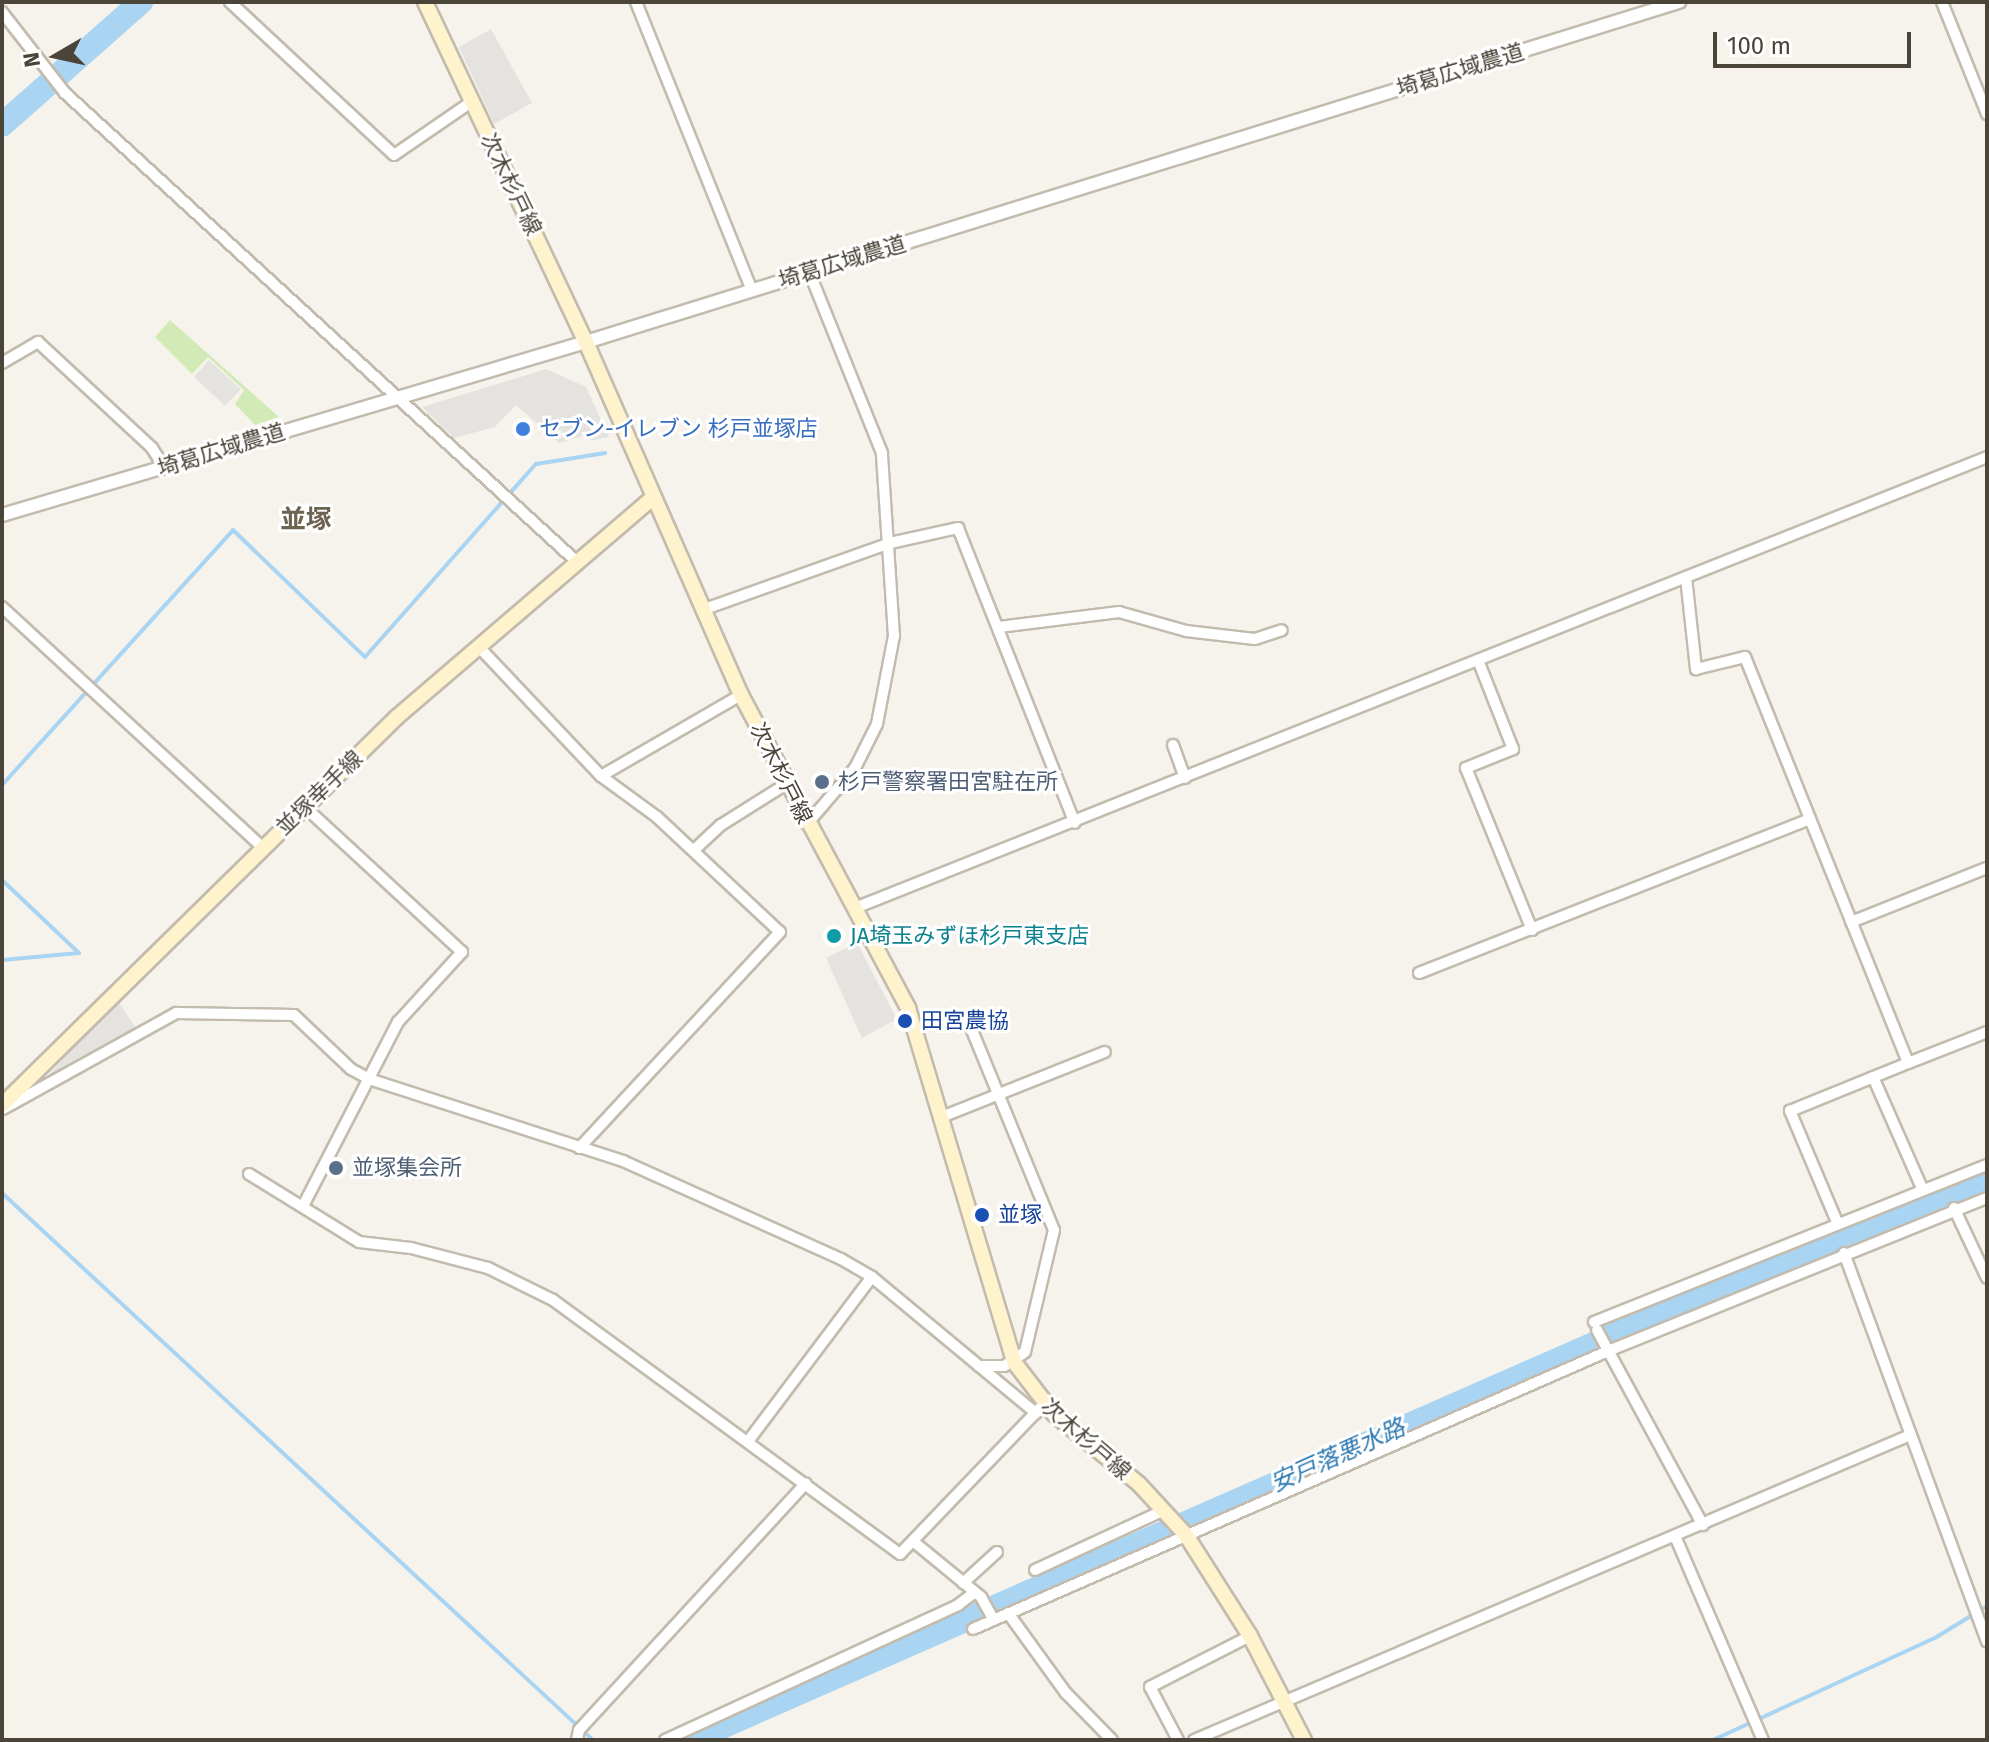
<!DOCTYPE html>
<html>
<head>
<meta charset="utf-8">
<style>
  body { margin:0 }
  #map { position:relative; width:1989px; height:1742px; overflow:hidden; background:#f6f3ec; font-family:"Fira Sans","Noto Sans JP",sans-serif }
  div>[style] { position:absolute }
  .green>* { inset:0; background:#d2eab5 }
  .parking>* { inset:0; background:#e5e3e0 }
  .stream>* { height:4px; margin:-2px; padding:0 2px; transform-origin:2px; border-radius:2px; background:#a9d4f2 }
  .river>* { height:24px; margin:-12px; padding:0 12px; transform-origin:12px; border-radius:12px; background:#a9d4f2 }
  .roads { filter:drop-shadow(2px 0 #c2bbae) drop-shadow(-2px 0 #c2bbae) drop-shadow(0 2px #c2bbae) drop-shadow(0 -2px #c2bbae) }
  .minor>* { height:10px; margin:-5px; padding:0 5px; transform-origin:5px; border-radius:5px; background:#fff }
  .tertiary>* { height:12px; margin:-6px; padding:0 6px; transform-origin:6px; border-radius:6px; background:#fff }
  .secondary>* { height:14px; margin:-7px; padding:0 7px; transform-origin:7px; border-radius:7px; background:#fff3cd }
  .dots>* { width:22px; height:22px; translate:-50% -50%; box-sizing:border-box; border:4px solid #fff; border-radius:50% }
  span { translate:-50% -50%; white-space:nowrap; text-align:center; line-height:1.15; -webkit-text-stroke:6px #fff; paint-order:stroke }
  .street-label { font-size:22px; color:#4b4439 }
  .shop-label { font-size:22px; color:#366cbe }
  .left { translate:0 -50%; text-align:left }
  .service-label { font-size:22px; color:#4e5e75 }
  .culture-label { font-size:22px; color:#0d838f }
  .transit-label { font-size:22px; color:#164399 }
  .water-label { font-size:24px; color:#2e7ab2; font-style:italic }
  .quarter-label { font-size:26px; color:#6e6250; font-weight:700 }
  .frame { position:absolute; inset:0; border:4px solid #4b4439; pointer-events:none }
  .north { position:absolute; left:16px; top:16px; width:80px; height:80px; -webkit-text-stroke:6px #fff; paint-order:stroke; rotate:261deg; font-size:22px; font-weight:700; line-height:32px; text-align:center; color:#4b4439 }
  .north::after { content:''; display:block; margin:auto; width:28px; height:36px; background:#4b4439; clip-path:polygon(50% 0,100% 100%,50% 72%,0 100%) }
  .scale { position:absolute; left:1713px; top:32px; width:198px; height:36px; box-sizing:border-box; border:4px solid #4b4439; border-top:0; padding-left:10px; font-size:24px; line-height:28px; white-space:nowrap; color:#4b4439; -webkit-text-stroke:6px #fff; paint-order:stroke }
</style>
</head>
<body>
<div id="map">
  <div class="green">
    <div style="clip-path:polygon(170px 320px,279px 417px,255px 425px,235px 404px,244px 390px,208px 357px,192px 374px,155px 337px)"></div>
  </div>
  <div class="parking">
    <div style="clip-path:polygon(491px 29px,532px 103px,494px 124px,459px 47px)"></div>
    <div style="clip-path:polygon(209px 360px,241px 389px,225px 406px,194px 377px)"></div>
    <div style="clip-path:polygon(546px 369px,586px 387px,609px 437px,591px 441px,587px 435px,559px 443px,516px 405px,495px 427px,454px 438px,422px 407px)"></div>
    <div style="clip-path:polygon(857px 943px,897px 1019px,862px 1038px,826px 958px)"></div>
    <div style="clip-path:polygon(117px 1000px,137px 1030px,42px 1082px)"></div>
  </div>
  <div class="stream">
    <div style="left:2px;top:785px;width:344px;rotate:-47.8deg"></div>
    <div style="left:233px;top:530px;width:183px;rotate:43.9deg"></div>
    <div style="left:365px;top:657px;width:258px;rotate:-48.5deg"></div>
    <div style="left:536px;top:464px;width:70px;rotate:-9.1deg"></div>
    <div style="left:2px;top:880px;width:106px;rotate:43.5deg"></div>
    <div style="left:79px;top:953px;width:77px;rotate:174.8deg"></div>
    <div style="left:2px;top:1193px;width:805px;rotate:42.79deg"></div>
    <div style="left:1713px;top:1740px;width:244px;rotate:-24.7deg"></div>
    <div style="left:1935px;top:1638px;width:61px;rotate:-31.6deg"></div>
  </div>
  <div class="river">
    <div style="left:2px;top:125px;width:186px;rotate:-41.5deg"></div>
    <div style="left:692px;top:1740px;width:1094px;rotate:-23.71deg"></div>
    <div style="left:1694px;top:1300px;width:317px;rotate:-22.4deg"></div>
  </div>
  <div class="roads">
    <div class="minor">
      <div style="left:230px;top:2px;width:224px;rotate:43deg"></div>
      <div style="left:394px;top:155px;width:93px;rotate:-34.5deg"></div>
      <div style="left:636px;top:2px;width:310px;rotate:68.1deg"></div>
      <div style="left:1942px;top:2px;width:121px;rotate:68.1deg"></div>
      <div style="left:2px;top:12px;width:103px;rotate:52.1deg"></div>
      <div style="left:65px;top:93px;width:693px;rotate:42.49deg"></div>
      <div style="left:2px;top:363px;width:42px;rotate:-30.3deg"></div>
      <div style="left:38px;top:342px;width:156px;rotate:42.9deg"></div>
      <div style="left:152px;top:448px;width:22px;rotate:58deg"></div>
      <div style="left:1686px;top:577px;width:93px;rotate:83.8deg"></div>
      <div style="left:1696px;top:669px;width:50px;rotate:-13.8deg"></div>
      <div style="left:1745px;top:657px;width:437px;rotate:68.1deg"></div>
      <div style="left:1908px;top:1063px;width:85px;rotate:-21.4deg"></div>
      <div style="left:2px;top:607px;width:355px;rotate:42.7deg"></div>
      <div style="left:702px;top:610px;width:200px;rotate:-19.6deg"></div>
      <div style="left:890px;top:543px;width:70px;rotate:-12.4deg"></div>
      <div style="left:958px;top:528px;width:317px;rotate:68.4deg"></div>
      <div style="left:999px;top:627px;width:121px;rotate:-7.1deg"></div>
      <div style="left:1119px;top:612px;width:70px;rotate:15.8deg"></div>
      <div style="left:1186px;top:631px;width:69px;rotate:6.6deg"></div>
      <div style="left:1255px;top:639px;width:28px;rotate:-18deg"></div>
      <div style="left:478px;top:646px;width:179px;rotate:46.6deg"></div>
      <div style="left:601px;top:776px;width:69px;rotate:36.2deg"></div>
      <div style="left:657px;top:817px;width:168px;rotate:43.1deg"></div>
      <div style="left:780px;top:932px;width:295px;rotate:132.9deg"></div>
      <div style="left:1478px;top:660px;width:96px;rotate:68.5deg"></div>
      <div style="left:1513px;top:749px;width:51px;rotate:158deg"></div>
      <div style="left:1466px;top:768px;width:175px;rotate:67.8deg"></div>
      <div style="left:1173px;top:745px;width:35px;rotate:70deg"></div>
      <div style="left:601px;top:776px;width:162px;rotate:-30.1deg"></div>
      <div style="left:807px;top:824px;width:74px;rotate:-49.4deg"></div>
      <div style="left:855px;top:768px;width:49px;rotate:-63.4deg"></div>
      <div style="left:877px;top:724px;width:90px;rotate:-79.1deg"></div>
      <div style="left:894px;top:636px;width:183px;rotate:-93.8deg"></div>
      <div style="left:882px;top:453px;width:196px;rotate:-111.9deg"></div>
      <div style="left:694px;top:850px;width:37px;rotate:-43deg"></div>
      <div style="left:721px;top:825px;width:77px;rotate:-32.2deg"></div>
      <div style="left:855px;top:908px;width:1219px;rotate:-21.72deg"></div>
      <div style="left:1851px;top:922px;width:146px;rotate:-21.7deg"></div>
      <div style="left:1419px;top:973px;width:420px;rotate:-21.5deg"></div>
      <div style="left:967px;top:1018px;width:229px;rotate:67.7deg"></div>
      <div style="left:1054px;top:1230px;width:125px;rotate:103.4deg"></div>
      <div style="left:1025px;top:1352px;width:25px;rotate:146deg"></div>
      <div style="left:1004px;top:1366px;width:25px;rotate:180deg"></div>
      <div style="left:1873px;top:1077px;width:121px;rotate:66.2deg"></div>
      <div style="left:3px;top:1109px;width:198px;rotate:-29deg"></div>
      <div style="left:176px;top:1013px;width:118px;rotate:1deg"></div>
      <div style="left:294px;top:1015px;width:79px;rotate:43.5deg"></div>
      <div style="left:351px;top:1069px;width:21px;rotate:29deg"></div>
      <div style="left:369px;top:1079px;width:267px;rotate:17.9deg"></div>
      <div style="left:623px;top:1161px;width:239px;rotate:24.2deg"></div>
      <div style="left:841px;top:1259px;width:36px;rotate:30deg"></div>
      <div style="left:872px;top:1277px;width:213px;rotate:39.7deg"></div>
      <div style="left:944px;top:1116px;width:173px;rotate:-21.7deg"></div>
      <div style="left:249px;top:1174px;width:129px;rotate:31.7deg"></div>
      <div style="left:359px;top:1242px;width:52px;rotate:6.6deg"></div>
      <div style="left:411px;top:1248px;width:80px;rotate:14.6deg"></div>
      <div style="left:488px;top:1268px;width:72px;rotate:26.2deg"></div>
      <div style="left:553px;top:1300px;width:430px;rotate:36.2deg"></div>
      <div style="left:900px;top:1554px;width:202px;rotate:-46.2deg"></div>
      <div style="left:304px;top:1204px;width:205px;rotate:-62.7deg"></div>
      <div style="left:398px;top:1022px;width:95px;rotate:-47.6deg"></div>
      <div style="left:462px;top:952px;width:214px;rotate:-137.3deg"></div>
      <div style="left:1954px;top:1208px;width:77px;rotate:64.8deg"></div>
      <div style="left:1837px;top:1222px;width:121px;rotate:-112.9deg"></div>
      <div style="left:1790px;top:1111px;width:127px;rotate:-22.1deg"></div>
      <div style="left:1844px;top:1253px;width:414px;rotate:69.8deg"></div>
      <div style="left:1594px;top:1322px;width:423px;rotate:-21.8deg"></div>
      <div style="left:1597px;top:1330px;width:222px;rotate:61.5deg"></div>
      <div style="left:749px;top:1440px;width:204px;rotate:-53deg"></div>
      <div style="left:1675px;top:1536px;width:222px;rotate:66.7deg"></div>
      <div style="left:914px;top:1542px;width:87px;rotate:39.4deg"></div>
      <div style="left:981px;top:1597px;width:25px;rotate:61deg"></div>
      <div style="left:1035px;top:1570px;width:142px;rotate:-24.9deg"></div>
      <div style="left:963px;top:1583px;width:46px;rotate:-42.4deg"></div>
      <div style="left:1008px;top:1613px;width:99px;rotate:54.1deg"></div>
      <div style="left:1066px;top:1693px;width:66px;rotate:45.6deg"></div>
      <div style="left:973px;top:1629px;width:693px;rotate:-23.64deg"></div>
      <div style="left:1608px;top:1351px;width:409px;rotate:-22deg"></div>
      <div style="left:577px;top:1740px;width:10px;rotate:-79deg"></div>
      <div style="left:579px;top:1730px;width:335px;rotate:-47.4deg"></div>
      <div style="left:665px;top:1740px;width:323px;rotate:-24.7deg"></div>
      <div style="left:958px;top:1605px;width:21px;rotate:-37deg"></div>
      <div style="left:1178px;top:1740px;width:60px;rotate:-117.8deg"></div>
      <div style="left:1150px;top:1687px;width:112px;rotate:-27deg"></div>
      <div style="left:1194px;top:1740px;width:778px;rotate:-23.07deg"></div>
    </div>
    <div class="tertiary">
      <div style="left:2px;top:515px;width:609px;rotate:-16.5deg"></div>
      <div style="left:586px;top:342px;width:1145px;rotate:-17.28deg"></div>
    </div>
    <div class="secondary">
      <div style="left:425px;top:2px;width:376px;rotate:64.7deg"></div>
      <div style="left:586px;top:342px;width:386px;rotate:66.3deg"></div>
      <div style="left:741px;top:695px;width:355px;rotate:61.9deg"></div>
      <div style="left:908px;top:1008px;width:370px;rotate:73.3deg"></div>
      <div style="left:1014px;top:1362px;width:66px;rotate:52.4deg"></div>
      <div style="left:1054px;top:1414px;width:110px;rotate:39.5deg"></div>
      <div style="left:1139px;top:1484px;width:69px;rotate:47.3deg"></div>
      <div style="left:1186px;top:1535px;width:120px;rotate:57.6deg"></div>
      <div style="left:1250px;top:1636px;width:117px;rotate:62.6deg"></div>
      <div style="left:2px;top:1105px;width:554px;rotate:-44.49deg"></div>
      <div style="left:397px;top:717px;width:335px;rotate:-40.6deg"></div>
    </div>
  </div>
  <div class="dots">
    <div style="left:523px;top:429px;background:#3f7fe0"></div>
    <div style="left:822px;top:782px;background:#5c6f8a"></div>
    <div style="left:834px;top:936px;background:#0f9aa8"></div>
    <div style="left:905px;top:1021px;background:#1a4fb4"></div>
    <div style="left:336px;top:1168px;background:#5c6f8a"></div>
    <div style="left:982px;top:1215px;background:#1a4fb4"></div>
  </div>
  <div class="street-label">
    <span style="left:1460px;top:70px;rotate:-17deg">埼葛広域農道</span>
    <span style="left:511px;top:184px;rotate:64deg">次木杉戸線</span>
    <span style="left:842px;top:262px;rotate:-17deg">埼葛広域農道</span>
    <span style="left:221px;top:450px;rotate:-17deg">埼葛広域農道</span>
    <span style="left:781px;top:773px;rotate:63deg">次木杉戸線</span>
    <span style="left:319px;top:793px;rotate:-44deg">並塚幸手線</span>
    <span style="left:1086px;top:1439px;rotate:41deg">次木杉戸線</span>
  </div>
  <div class="shop-label">
    <span class="left" style="left:539px;top:429px">セブン-イレブン 杉戸並塚店</span>
  </div>
  <div class="service-label">
    <span class="left" style="left:838px;top:782px">杉戸警察署田宮駐在所</span>
    <span class="left" style="left:352px;top:1168px">並塚集会所</span>
  </div>
  <div class="culture-label">
    <span class="left" style="left:850px;top:936px">JA埼玉みずほ杉戸東支店</span>
  </div>
  <div class="transit-label">
    <span class="left" style="left:921px;top:1021px">田宮農協</span>
    <span class="left" style="left:998px;top:1215px">並塚</span>
  </div>
  <div class="water-label">
    <span style="left:1338px;top:1456px;rotate:-24deg">安戸落悪水路</span>
  </div>
  <div class="quarter-label">
    <span style="left:306px;top:520px">並塚</span>
  </div>
  <div class="frame"></div>
  <div class="north">N</div>
  <div class="scale">100 m</div>
</div>
</body>
</html>
